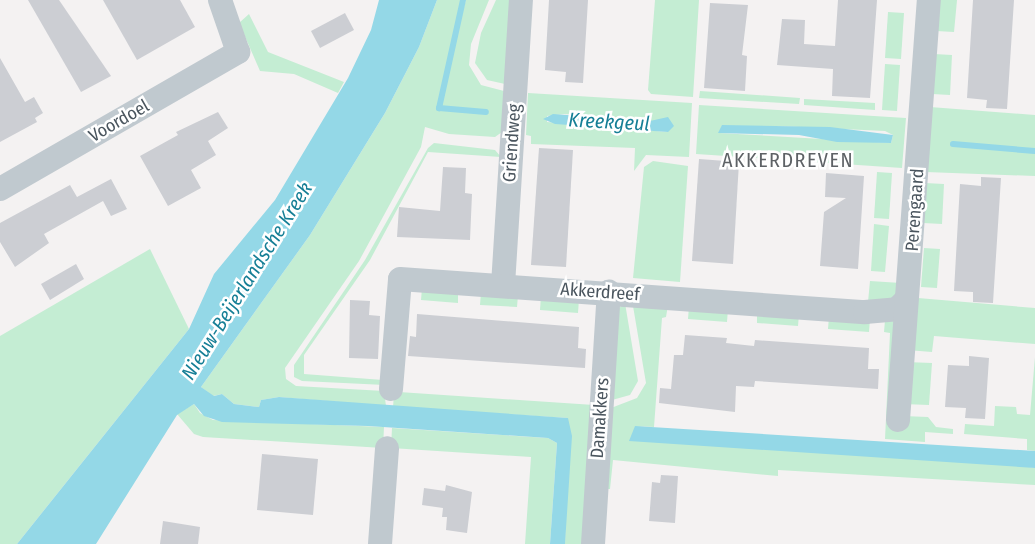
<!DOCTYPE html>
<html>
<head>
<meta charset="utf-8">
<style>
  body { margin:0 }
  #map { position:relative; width:1035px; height:544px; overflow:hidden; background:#f4f2f2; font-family:"Fira Sans Condensed",sans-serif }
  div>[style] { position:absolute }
  .green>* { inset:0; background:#c4edd3 }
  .water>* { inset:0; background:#94d8e7 }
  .stream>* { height:6px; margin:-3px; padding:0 3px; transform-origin:3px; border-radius:3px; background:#94d8e7 }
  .building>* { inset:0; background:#ccced3 }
  .minor>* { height:24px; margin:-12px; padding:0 12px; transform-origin:12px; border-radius:12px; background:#c0c9cf }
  span { translate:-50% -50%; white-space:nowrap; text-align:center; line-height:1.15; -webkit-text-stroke:5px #fff; paint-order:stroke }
  .street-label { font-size:18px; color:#4a555e }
  .water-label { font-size:20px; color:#167f96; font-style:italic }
  .neighbourhood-label { font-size:20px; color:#5e6266; letter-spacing:1.5px }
</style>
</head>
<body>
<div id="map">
  <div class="green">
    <div style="clip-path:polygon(437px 0,461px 0,442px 86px,466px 0,489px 0,471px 44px,469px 65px,481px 85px,504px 91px,502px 132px,495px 137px,449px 134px,425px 127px,421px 147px,359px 261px,285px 368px,286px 379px,296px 386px,384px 391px,386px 406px,279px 397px,261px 400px,259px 407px,234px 404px,222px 394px,213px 396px,201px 387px,310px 235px,385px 113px,419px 47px)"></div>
    <div style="clip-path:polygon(496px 0,511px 0,505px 84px,487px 80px,475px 63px,481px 33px)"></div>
    <div style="clip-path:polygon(655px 0,699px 0,693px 97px,651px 94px,648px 90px)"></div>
    <div style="clip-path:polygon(938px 0,957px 0,954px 32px,936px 31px)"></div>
    <div style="clip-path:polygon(888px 12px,904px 13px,901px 59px,885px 58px)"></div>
    <div style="clip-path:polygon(249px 14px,268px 52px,344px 82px,338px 93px,294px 74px,260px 71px,239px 23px)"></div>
    <div style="clip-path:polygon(934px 54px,952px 55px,950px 95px,932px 94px)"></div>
    <div style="clip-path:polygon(885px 64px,900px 65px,897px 111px,882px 110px)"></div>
    <div style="clip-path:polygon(700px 91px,800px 98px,799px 104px,699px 98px)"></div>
    <div style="clip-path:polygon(evenodd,528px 93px,692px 103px,689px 157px,646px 155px,634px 171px,635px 148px,531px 144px,531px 136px,526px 135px,528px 93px,564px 114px,650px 121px,668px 132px,547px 122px,547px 116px,564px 114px)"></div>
    <div style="clip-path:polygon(804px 99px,875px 103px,875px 110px,804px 105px)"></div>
    <div style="clip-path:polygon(evenodd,699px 105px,906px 118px,902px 168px,696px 154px,699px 105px,779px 126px,885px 131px,893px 135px,891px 143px,719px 133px,779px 126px)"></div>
    <div style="clip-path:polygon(930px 107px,1035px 115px,1035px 176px,926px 172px)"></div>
    <div style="clip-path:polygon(434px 143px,495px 150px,501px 157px,428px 152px,370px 260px,304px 355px,304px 374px,383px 380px,385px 385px,302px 381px,294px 377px,294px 365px,365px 260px,428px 148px)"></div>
    <div style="clip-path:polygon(653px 161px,688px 166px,680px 282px,633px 278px,644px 167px)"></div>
    <div style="clip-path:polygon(877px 172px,892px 173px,889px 219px,874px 218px)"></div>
    <div style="clip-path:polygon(925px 183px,944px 184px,942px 224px,923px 223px)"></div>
    <div style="clip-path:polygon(874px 224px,889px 226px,885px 272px,871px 271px)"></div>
    <div style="clip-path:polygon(924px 248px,940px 249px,937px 288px,921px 287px)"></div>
    <div style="clip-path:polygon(150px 249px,189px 329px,17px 544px,0 544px,0 336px)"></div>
    <div style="clip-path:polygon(870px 281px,901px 283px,894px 299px,868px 302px)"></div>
    <div style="clip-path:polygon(422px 288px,458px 291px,458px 303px,421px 300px)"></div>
    <div style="clip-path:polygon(481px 292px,518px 295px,517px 307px,480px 305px)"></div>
    <div style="clip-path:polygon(541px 296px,579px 299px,578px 313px,540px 310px)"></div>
    <div style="clip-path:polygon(918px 298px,1035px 308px,1035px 344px,934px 336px,932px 352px,907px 350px)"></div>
    <div style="clip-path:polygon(625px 303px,638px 381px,630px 395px,612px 400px,619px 308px)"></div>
    <div style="clip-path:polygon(668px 305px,666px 317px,662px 318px,654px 427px,635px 426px,1017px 465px,1035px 468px,1035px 485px,778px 470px,778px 476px,613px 460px,610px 489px,606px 489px,611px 408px,637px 398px,646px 383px,633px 306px)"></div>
    <div style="clip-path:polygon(689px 306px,728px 309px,727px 322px,688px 319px)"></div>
    <div style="clip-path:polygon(757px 311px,799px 314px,798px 326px,757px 323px)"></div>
    <div style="clip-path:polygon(829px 316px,870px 318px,869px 332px,828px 329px)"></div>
    <div style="clip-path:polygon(885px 320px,902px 321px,903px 416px,928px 417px,936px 427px,953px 429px,953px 434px,925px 432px,925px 442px,885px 439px,890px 333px,884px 332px)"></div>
    <div style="clip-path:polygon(1035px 357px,1035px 451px,1027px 450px,1027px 439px,964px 434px,965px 424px,994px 426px,995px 406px,1016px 407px,1017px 414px,1030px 415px)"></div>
    <div style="clip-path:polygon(906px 362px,932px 363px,929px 405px,903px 404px)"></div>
    <div style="clip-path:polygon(399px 392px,594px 405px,584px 544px,565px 544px,568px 418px,393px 407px,394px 394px)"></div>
    <div style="clip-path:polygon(194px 404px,200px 413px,213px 420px,384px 427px,383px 448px,203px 437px,194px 434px,177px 414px)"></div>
    <div style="clip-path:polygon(392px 428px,548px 438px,557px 443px,550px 544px,525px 544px,531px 457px,391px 448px)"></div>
  </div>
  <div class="water">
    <div style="clip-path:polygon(379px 0,437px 0,419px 47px,385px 113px,310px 235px,201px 387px,214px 396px,222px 394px,234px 404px,259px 407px,261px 400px,279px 397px,568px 418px,572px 436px,565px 544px,550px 544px,557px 443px,548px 438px,368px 426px,222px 422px,204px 416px,194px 404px,177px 415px,96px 544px,17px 544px,189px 329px,214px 274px,275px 200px,348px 78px,371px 30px)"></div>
    <div style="clip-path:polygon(553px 114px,650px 121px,668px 117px,674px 126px,668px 132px,555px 124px,543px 119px)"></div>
    <div style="clip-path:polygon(722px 125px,830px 127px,893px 135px,891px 143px,837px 142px,799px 135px,718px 133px)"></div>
    <div style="clip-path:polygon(635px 426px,1035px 451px,1035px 468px,629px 441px)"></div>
  </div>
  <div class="stream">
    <div style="left:463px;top:0;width:111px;rotate:102.5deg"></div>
    <div style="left:439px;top:108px;width:47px;rotate:4.9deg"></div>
    <div style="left:953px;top:144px;width:82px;rotate:4.9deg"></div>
  </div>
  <div class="building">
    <div style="clip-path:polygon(28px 0,59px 0,111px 76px,81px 92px)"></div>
    <div style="clip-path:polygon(103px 0,180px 0,195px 27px,137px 60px)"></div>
    <div style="clip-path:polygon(549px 0,588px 0,583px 83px,565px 82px,566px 72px,545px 70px)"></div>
    <div style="clip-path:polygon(838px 0,877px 0,870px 98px,832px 96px,833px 69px,777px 65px,782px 19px,805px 20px,804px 44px,835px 46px)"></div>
    <div style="clip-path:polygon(973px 0,1014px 0,1007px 109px,986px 108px,987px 100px,967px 98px)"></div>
    <div style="clip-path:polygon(710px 3px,748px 5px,742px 55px,747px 56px,745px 91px,704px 88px)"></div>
    <div style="clip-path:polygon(345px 13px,354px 30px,320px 48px,311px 31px)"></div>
    <div style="clip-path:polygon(0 58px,25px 102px,34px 97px,43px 113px,35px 118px,37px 122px,0 142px)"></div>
    <div style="clip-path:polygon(218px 112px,228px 128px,208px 141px,216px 155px,191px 170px,201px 188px,168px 206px,140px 156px,178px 135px,176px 132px)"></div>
    <div style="clip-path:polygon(539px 148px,573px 150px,566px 267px,531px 265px)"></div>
    <div style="clip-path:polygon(699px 159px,739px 162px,733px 264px,692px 261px)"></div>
    <div style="clip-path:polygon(443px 167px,466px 168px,465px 193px,472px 194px,470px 240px,397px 237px,399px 207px,440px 211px)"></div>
    <div style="clip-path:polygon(826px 173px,864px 176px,858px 269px,820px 266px,824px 212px,846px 198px,825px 197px)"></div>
    <div style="clip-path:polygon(981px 177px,1001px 178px,993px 303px,973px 302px,973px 292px,954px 291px,960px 184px,981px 186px)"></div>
    <div style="clip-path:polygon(111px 179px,127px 209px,111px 216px,103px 201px,44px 234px,49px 243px,15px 267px,0 242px,0 223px,70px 185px,77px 197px)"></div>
    <div style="clip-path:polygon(76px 264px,84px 279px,50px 300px,41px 284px)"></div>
    <div style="clip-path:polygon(350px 300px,370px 301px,369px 315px,380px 316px,378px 359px,349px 358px)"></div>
    <div style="clip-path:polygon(417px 314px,579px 327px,578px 348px,586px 349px,585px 368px,408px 356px,410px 336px,416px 337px)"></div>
    <div style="clip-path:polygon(685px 335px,727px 338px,726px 343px,754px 346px,755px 340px,869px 348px,868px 369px,879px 369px,878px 389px,755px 381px,754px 387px,736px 386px,735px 412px,659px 403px,660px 388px,671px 389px,674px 355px,683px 355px)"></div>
    <div style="clip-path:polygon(969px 356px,989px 358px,985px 419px,965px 418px,966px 408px,945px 407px,948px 365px,969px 366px)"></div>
    <div style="clip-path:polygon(262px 454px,318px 459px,313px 515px,257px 510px)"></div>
    <div style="clip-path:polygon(661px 475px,678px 476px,675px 523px,649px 521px,652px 482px,660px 483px)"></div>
    <div style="clip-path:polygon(446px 485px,472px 492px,467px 533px,446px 530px,447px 517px,442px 517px,443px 508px,422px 505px,424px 488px,445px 491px)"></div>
    <div style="clip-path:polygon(163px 521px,200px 527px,198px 544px,160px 544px)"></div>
  </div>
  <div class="minor">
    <div style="left:0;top:189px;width:275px;rotate:-29.9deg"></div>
    <div style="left:238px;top:52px;width:55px;rotate:-109.1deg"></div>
    <div style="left:503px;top:285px;width:286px;rotate:-86.4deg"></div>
    <div style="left:391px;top:389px;width:110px;rotate:-85.3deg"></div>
    <div style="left:400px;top:279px;width:466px;rotate:4.1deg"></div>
    <div style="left:865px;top:312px;width:32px;rotate:-5deg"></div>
    <div style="left:897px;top:309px;width:13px;rotate:-45deg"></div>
    <div style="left:898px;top:420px;width:421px;rotate:-85.8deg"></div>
    <div style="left:380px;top:544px;width:96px;rotate:-85.8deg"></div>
    <div style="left:593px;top:544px;width:253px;rotate:-86.4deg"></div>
  </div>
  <div class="street-label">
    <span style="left:119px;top:121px;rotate:-30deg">Voordoel</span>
    <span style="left:512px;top:143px;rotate:-86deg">Griendweg</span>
    <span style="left:915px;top:210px;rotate:-86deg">Perengaard</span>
    <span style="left:600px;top:292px;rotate:4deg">Akkerdreef</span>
    <span style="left:600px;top:418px;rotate:-86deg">Damakkers</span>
  </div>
  <div class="water-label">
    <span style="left:609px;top:122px;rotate:3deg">Kreekgeul</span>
    <span style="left:247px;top:281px;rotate:-58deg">Nieuw-Beijerlandsche Kreek</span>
  </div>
  <div class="neighbourhood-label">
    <span style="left:788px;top:160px">AKKERDREVEN</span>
  </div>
</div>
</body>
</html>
